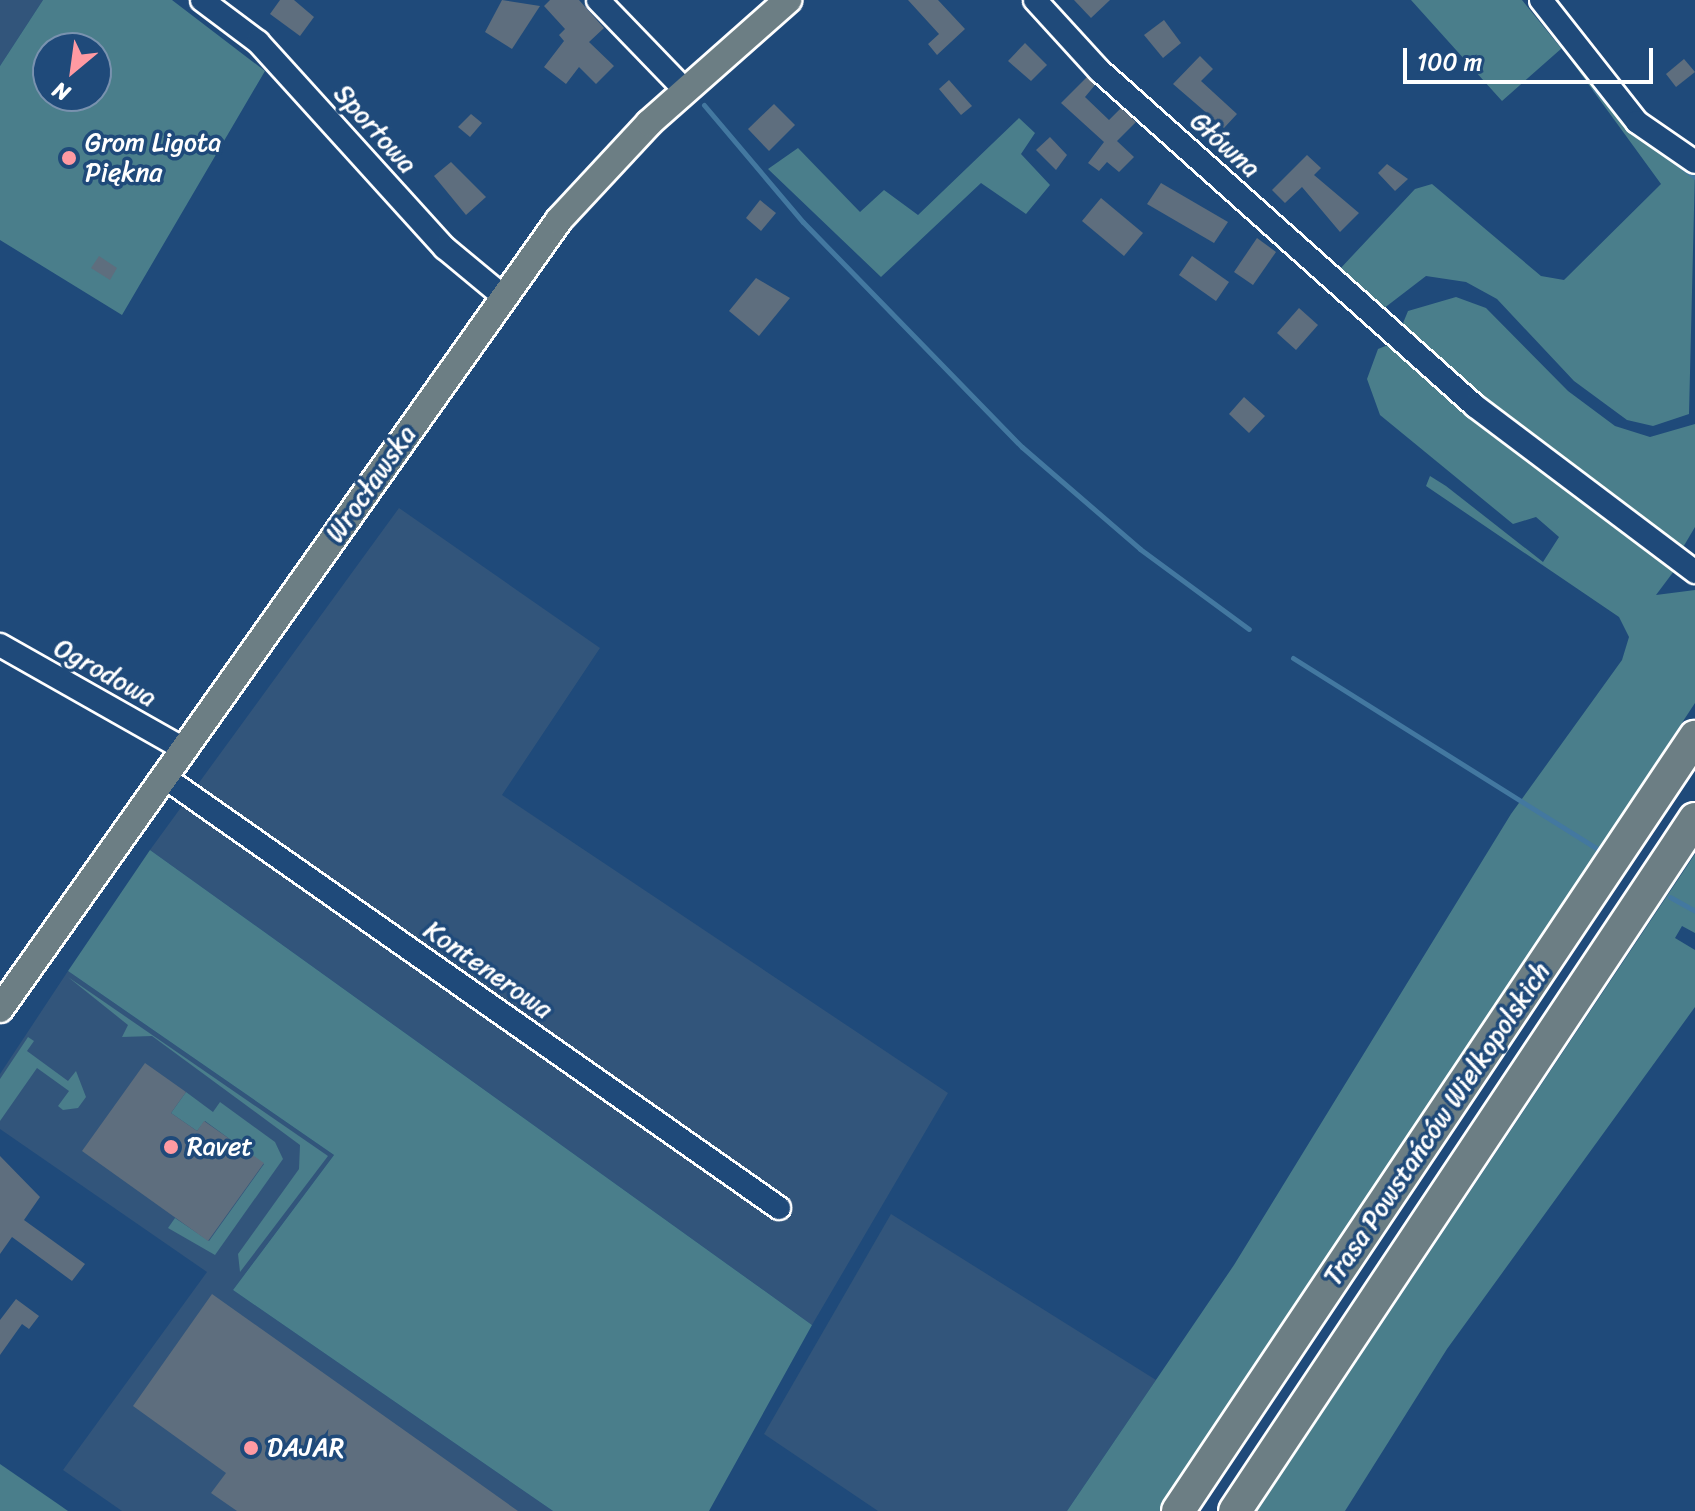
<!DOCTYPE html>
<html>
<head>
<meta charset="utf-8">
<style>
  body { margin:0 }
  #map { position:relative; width:1695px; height:1511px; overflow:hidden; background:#1f4a7a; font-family:Sriracha,sans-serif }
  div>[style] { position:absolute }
  .built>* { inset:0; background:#32557b }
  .green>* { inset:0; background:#4a7e8b }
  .stream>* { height:5px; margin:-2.5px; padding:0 2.5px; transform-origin:2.5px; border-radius:2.5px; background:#4378a0 }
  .building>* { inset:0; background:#5e6e7e }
  .roads { filter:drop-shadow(2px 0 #fff) drop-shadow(-2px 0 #fff) drop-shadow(0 2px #fff) drop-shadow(0 -2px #fff) }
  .minor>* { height:22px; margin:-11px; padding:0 11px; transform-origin:11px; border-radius:11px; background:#1f4a7a }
  .major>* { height:26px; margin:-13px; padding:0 13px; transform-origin:13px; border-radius:13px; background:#6c7e84 }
  .highway>* { height:32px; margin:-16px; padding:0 16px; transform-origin:16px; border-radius:16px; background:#6c7e84 }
  .dots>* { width:22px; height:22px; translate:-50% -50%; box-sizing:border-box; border:4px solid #1f4a7a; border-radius:50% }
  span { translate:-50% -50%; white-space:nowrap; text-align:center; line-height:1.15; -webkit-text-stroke:7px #1f4a7a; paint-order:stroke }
  .street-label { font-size:26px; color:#fff }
  .poi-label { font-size:26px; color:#fff }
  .left { translate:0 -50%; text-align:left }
  .north { position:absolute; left:32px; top:32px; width:80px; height:80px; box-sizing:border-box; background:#1f4a7a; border:2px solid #7992af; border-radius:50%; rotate:209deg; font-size:22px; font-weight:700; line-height:32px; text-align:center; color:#fff }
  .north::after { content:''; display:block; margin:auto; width:28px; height:36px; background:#ff9aa2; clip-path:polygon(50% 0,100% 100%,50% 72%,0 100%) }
  .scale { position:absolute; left:1403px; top:48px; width:250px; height:36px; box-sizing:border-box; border:4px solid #fff; border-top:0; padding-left:10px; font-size:24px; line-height:28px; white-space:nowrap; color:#fff; -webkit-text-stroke:6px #1f4a7a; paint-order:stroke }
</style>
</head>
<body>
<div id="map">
  <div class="built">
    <div style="clip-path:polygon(0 0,43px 0,0 66px)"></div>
    <div style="clip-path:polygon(399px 508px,600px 648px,502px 795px,948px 1093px,812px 1325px,150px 850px)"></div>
    <div style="clip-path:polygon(68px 971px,334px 1155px,233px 1290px,553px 1511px,122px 1511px,63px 1470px,207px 1272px,0 1129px,0 1074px)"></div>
    <div style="clip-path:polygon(891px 1214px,1156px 1380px,1067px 1511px,878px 1511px,764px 1434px)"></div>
  </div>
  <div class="green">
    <div style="clip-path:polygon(evenodd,43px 0,172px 0,265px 71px,122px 315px,0 240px,0 66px,43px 0,48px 48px,96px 48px,96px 96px,48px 96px,48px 48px)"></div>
    <div style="clip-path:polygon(1411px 0,1522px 0,1561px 48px,1695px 169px,1689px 414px,1653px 426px,1627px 420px,1574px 381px,1497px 299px,1466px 282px,1426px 276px,1383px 309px,1338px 271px,1415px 189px,1432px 184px,1541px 276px,1564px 280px,1661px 184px,1562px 48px,1502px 101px)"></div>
    <div style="clip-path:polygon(1019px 118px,1035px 133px,1021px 154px,1050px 185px,1026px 214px,981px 183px,881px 277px,768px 169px,798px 148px,860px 212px,884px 190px,918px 215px)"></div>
    <div style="clip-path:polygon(1456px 297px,1486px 308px,1568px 391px,1615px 426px,1650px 437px,1695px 424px,1695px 527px,1682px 549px,1486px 404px,1401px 328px,1408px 311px)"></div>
    <div style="clip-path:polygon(1388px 345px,1674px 571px,1656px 595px,1695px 590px,1695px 703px,1163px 1511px,1067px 1511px,1234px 1265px,1511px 814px,1622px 660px,1629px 637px,1619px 617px,1426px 486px,1430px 476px,1446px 486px,1543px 562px,1559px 537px,1536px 517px,1513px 524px,1380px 415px,1367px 379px,1378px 349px)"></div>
    <div style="clip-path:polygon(150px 850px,812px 1325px,709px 1511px,553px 1511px,233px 1290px,334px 1155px,68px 971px)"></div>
    <div style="clip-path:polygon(1695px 854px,1695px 933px,1682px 926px,1675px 938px,1695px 950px,1695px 1007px,1447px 1349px,1345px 1511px,1257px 1511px)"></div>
    <div style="clip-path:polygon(68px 977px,328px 1156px,240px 1272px,238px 1254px,299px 1169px,300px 1145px,152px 1036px,122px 1037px,128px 1025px)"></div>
    <div style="clip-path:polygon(28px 1037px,34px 1041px,27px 1051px,68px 1081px,76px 1071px,86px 1097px,78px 1108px,63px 1110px,58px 1106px,69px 1091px,37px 1068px,0 1121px,0 1079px)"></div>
    <div style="clip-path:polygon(186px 1092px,213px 1112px,220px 1102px,275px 1142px,283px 1159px,215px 1255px,168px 1228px,175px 1218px,209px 1241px,264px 1164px,205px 1121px,197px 1131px,171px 1113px)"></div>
    <div style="clip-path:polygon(0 1464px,58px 1504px,68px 1511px,0 1511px)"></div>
  </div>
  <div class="stream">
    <div style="left:1595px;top:89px;width:49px;rotate:47.5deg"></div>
    <div style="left:704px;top:105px;width:153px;rotate:49.8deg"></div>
    <div style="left:803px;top:222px;width:314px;rotate:45.8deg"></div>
    <div style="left:1022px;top:447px;width:156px;rotate:40.8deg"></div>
    <div style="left:1140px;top:549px;width:135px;rotate:36.3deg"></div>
    <div style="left:1670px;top:158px;width:31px;rotate:37deg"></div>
    <div style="left:1293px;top:658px;width:358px;rotate:32.1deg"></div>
    <div style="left:1670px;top:897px;width:29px;rotate:29deg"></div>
  </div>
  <div class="building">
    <div style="clip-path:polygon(280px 0,294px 0,314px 17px,300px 36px,270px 14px)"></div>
    <div style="clip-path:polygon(502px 0,540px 6px,512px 49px,485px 32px)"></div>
    <div style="clip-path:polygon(550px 0,579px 0,604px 28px,589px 42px,614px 66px,596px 84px,579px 67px,566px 84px,544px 67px,564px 41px,559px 35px,565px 29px,544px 6px)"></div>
    <div style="clip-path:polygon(908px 0,938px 0,965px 29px,937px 55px,928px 44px,939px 34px)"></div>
    <div style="clip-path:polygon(1074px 0,1110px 0,1091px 18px)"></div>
    <div style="clip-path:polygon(1164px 20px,1181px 43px,1163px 58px,1144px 35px)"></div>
    <div style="clip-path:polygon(1025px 43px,1047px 65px,1031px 81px,1008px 61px)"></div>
    <div style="clip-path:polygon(1200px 56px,1213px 69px,1201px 81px,1237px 114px,1224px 128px,1173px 84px)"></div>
    <div style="clip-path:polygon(1684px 59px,1695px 72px,1676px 87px,1666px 74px)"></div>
    <div style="clip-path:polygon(1087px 77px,1095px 85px,1085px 97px,1109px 120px,1121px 108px,1136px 122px,1117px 141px,1134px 157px,1119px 172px,1107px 162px,1099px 171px,1088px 163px,1104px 142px,1061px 103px)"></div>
    <div style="clip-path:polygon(949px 80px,972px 106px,961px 115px,939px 89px)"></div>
    <div style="clip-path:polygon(774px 104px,795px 125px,769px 151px,748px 129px)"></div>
    <div style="clip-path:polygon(471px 114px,482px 123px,470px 137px,458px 127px)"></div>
    <div style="clip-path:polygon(1050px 137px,1067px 155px,1056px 170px,1036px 150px)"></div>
    <div style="clip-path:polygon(1307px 155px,1321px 168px,1314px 175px,1359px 213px,1340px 232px,1302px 187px,1285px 203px,1272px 190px)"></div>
    <div style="clip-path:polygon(451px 162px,486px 197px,466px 215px,434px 176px)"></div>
    <div style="clip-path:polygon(1387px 164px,1408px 179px,1395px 191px,1378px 173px)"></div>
    <div style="clip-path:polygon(1161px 183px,1228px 222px,1214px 243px,1147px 204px)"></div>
    <div style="clip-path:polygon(1101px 198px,1143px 233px,1124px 256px,1082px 221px)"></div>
    <div style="clip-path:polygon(760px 200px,776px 213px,761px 231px,746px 218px)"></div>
    <div style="clip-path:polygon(1257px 238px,1276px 252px,1253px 285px,1234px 272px)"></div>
    <div style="clip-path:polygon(99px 256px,117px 268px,110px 280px,91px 268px)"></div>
    <div style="clip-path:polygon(1192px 256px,1229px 282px,1216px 301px,1179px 275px)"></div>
    <div style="clip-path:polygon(756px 278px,790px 298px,759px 336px,729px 311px)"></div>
    <div style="clip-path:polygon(1299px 308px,1318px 325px,1296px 350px,1277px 333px)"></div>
    <div style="clip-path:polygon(1244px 397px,1265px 416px,1249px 433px,1229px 414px)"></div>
    <div style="clip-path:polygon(145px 1063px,186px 1092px,171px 1113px,197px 1131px,204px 1121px,264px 1163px,208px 1241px,82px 1151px)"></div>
    <div style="clip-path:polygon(0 1156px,40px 1197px,24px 1220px,85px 1264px,72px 1281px,12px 1237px,0 1254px)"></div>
    <div style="clip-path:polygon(212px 1294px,459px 1469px,518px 1511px,237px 1511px,211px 1493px,226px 1473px,133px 1406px)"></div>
    <div style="clip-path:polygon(16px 1299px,39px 1316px,29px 1329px,22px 1324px,0 1355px,0 1320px)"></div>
  </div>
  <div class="roads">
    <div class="minor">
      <div style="left:202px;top:0;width:70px;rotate:36.9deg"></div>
      <div style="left:258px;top:42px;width:278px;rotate:47.8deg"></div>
      <div style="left:445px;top:248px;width:77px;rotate:39.7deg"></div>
      <div style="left:598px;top:0;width:125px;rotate:46deg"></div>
      <div style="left:1035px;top:0;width:95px;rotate:47.6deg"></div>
      <div style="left:1099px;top:70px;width:504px;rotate:41.78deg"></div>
      <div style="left:1475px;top:406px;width:276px;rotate:37deg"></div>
      <div style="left:1541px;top:0;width:155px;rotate:51.8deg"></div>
      <div style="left:1637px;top:122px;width:70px;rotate:34.6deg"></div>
      <div style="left:0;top:645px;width:211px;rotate:29.5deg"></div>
      <div style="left:164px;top:777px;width:751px;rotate:35.02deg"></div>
    </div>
    <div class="major">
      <div style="left:0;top:1009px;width:967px;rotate:-54.68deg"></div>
      <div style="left:559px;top:220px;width:132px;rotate:-47.1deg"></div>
      <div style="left:649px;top:123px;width:186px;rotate:-41.5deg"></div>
    </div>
    <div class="highway">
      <div style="left:1178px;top:1511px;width:931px;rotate:-56.26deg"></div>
      <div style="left:1235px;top:1511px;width:831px;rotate:-56.39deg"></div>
    </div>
  </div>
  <div class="dots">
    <div style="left:69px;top:158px;background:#ff9aa2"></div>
    <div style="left:171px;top:1147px;background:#ff9aa2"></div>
    <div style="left:251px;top:1448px;background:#ff9aa2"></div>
  </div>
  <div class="street-label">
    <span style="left:375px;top:129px;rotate:48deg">Sportowa</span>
    <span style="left:1225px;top:145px;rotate:42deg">Główna</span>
    <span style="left:371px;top:484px;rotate:-55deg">Wrocławska</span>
    <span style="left:105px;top:673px;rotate:29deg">Ogrodowa</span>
    <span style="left:488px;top:970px;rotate:35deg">Kontenerowa</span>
    <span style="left:1437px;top:1124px;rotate:-56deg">Trasa Powstańców Wielkopolskich</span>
  </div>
  <div class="poi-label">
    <span class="left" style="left:85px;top:158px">Grom Ligota<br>Piękna</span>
    <span class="left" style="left:187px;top:1147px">Ravet</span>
    <span class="left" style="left:267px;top:1448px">DAJAR</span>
  </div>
  <div class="north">N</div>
  <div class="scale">100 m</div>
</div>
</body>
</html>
